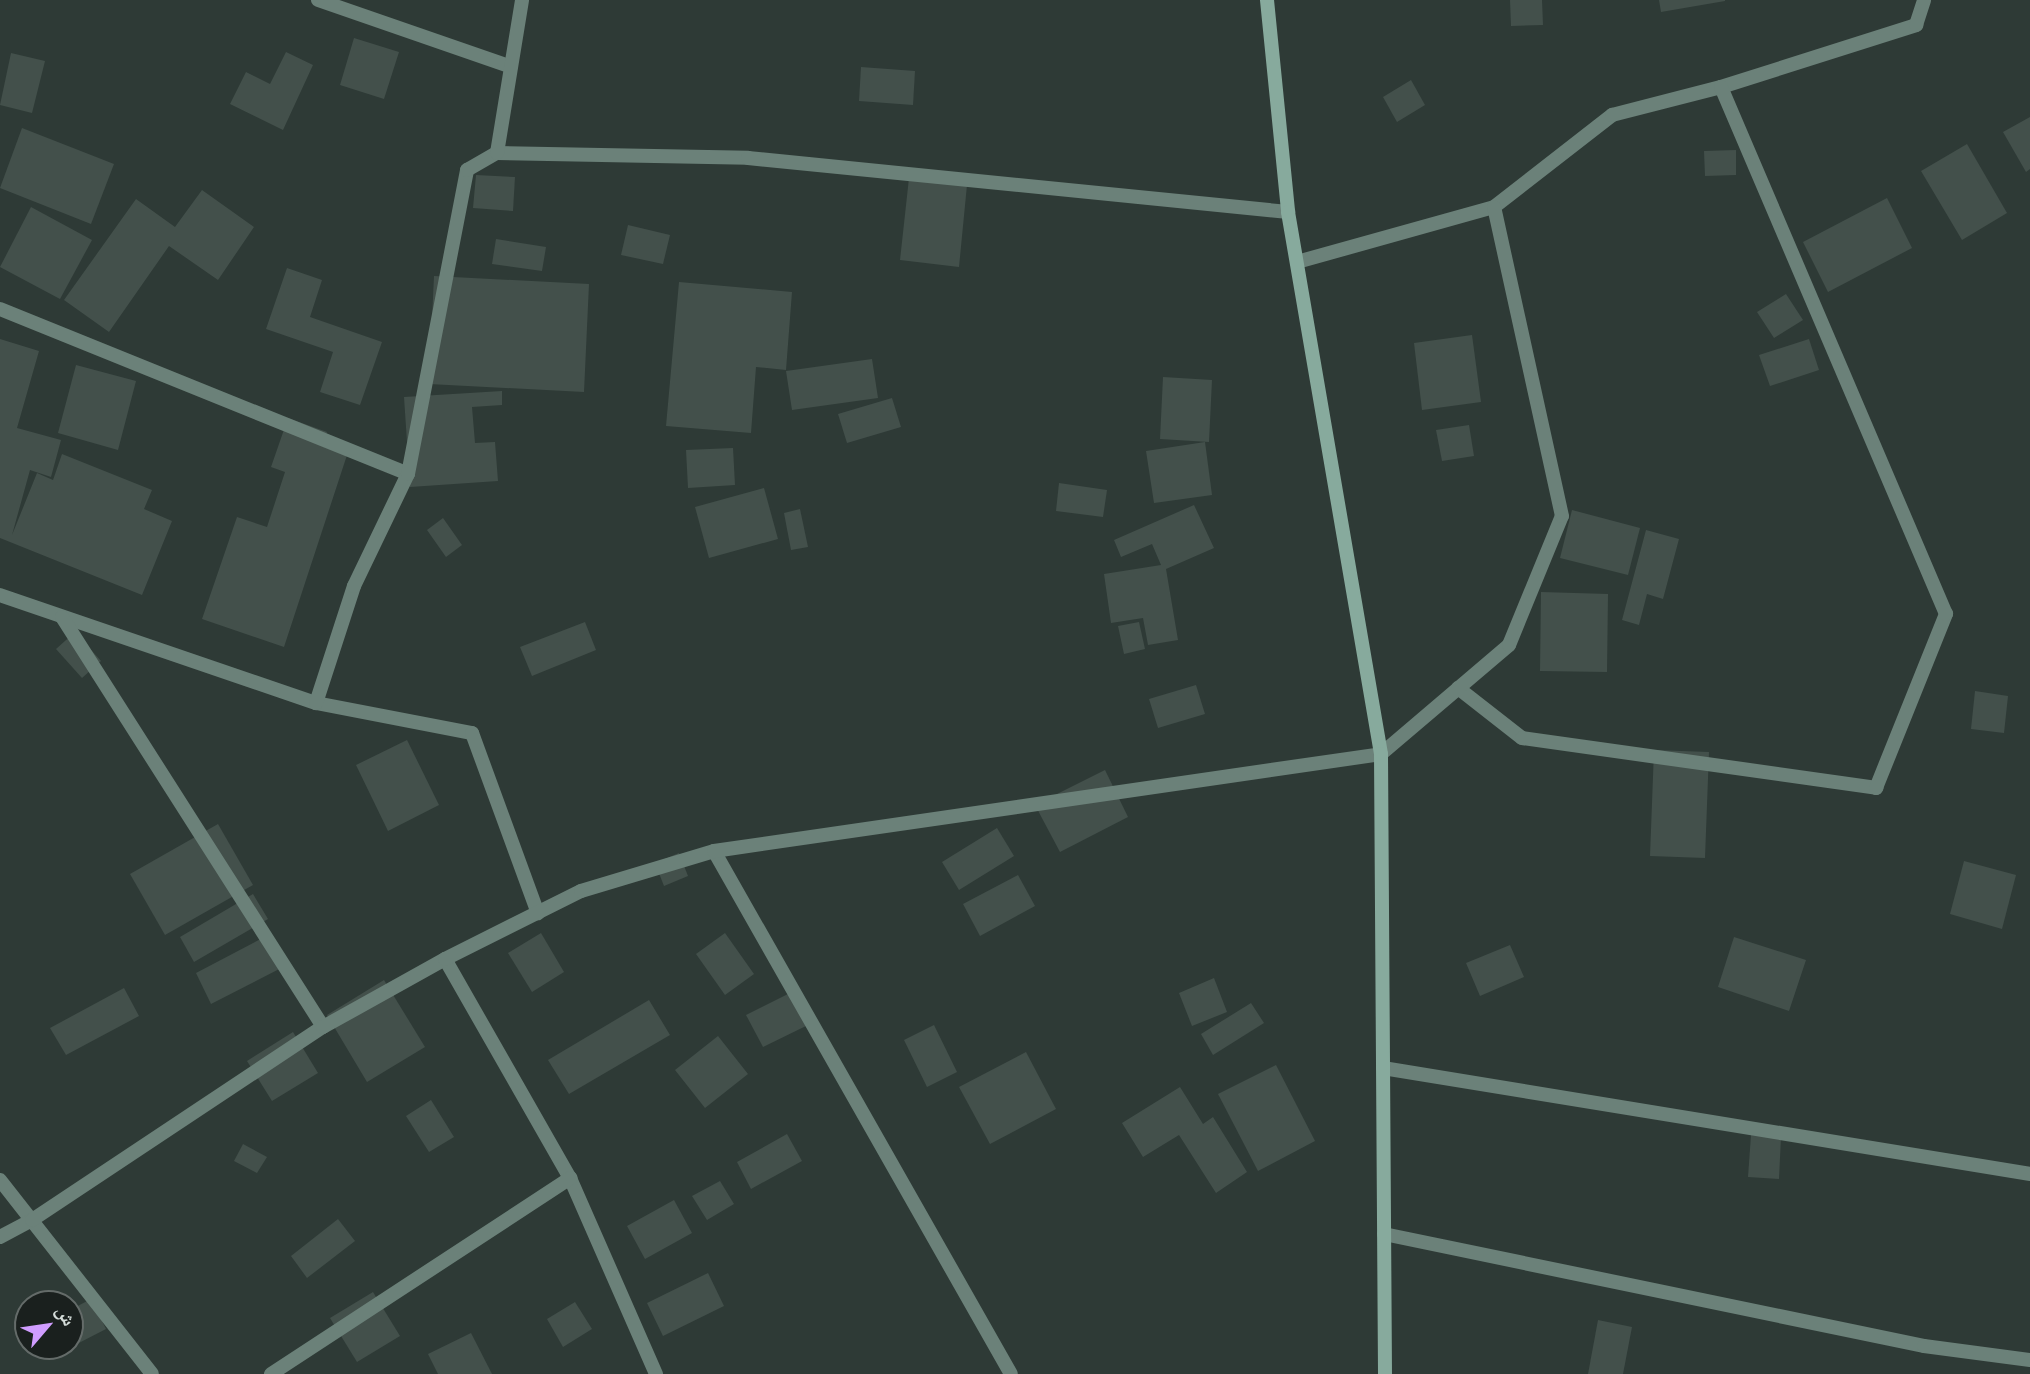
<!DOCTYPE html>
<html>
<head>
<meta charset="utf-8">
<style>
  body { margin:0 }
  #map { position:relative; width:2030px; height:1374px; overflow:hidden; background:#2e3a36; font-family:"Space Grotesk","Noto Naskh Arabic",sans-serif }
  div>[style] { position:absolute }
  .building>* { inset:0; background:#43504b }
  .street>* { height:14px; margin:-7px; padding:0 7px; transform-origin:7px; border-radius:7px; background:#6b8179 }
  .secondary>* { height:14px; margin:-7px; padding:0 7px; transform-origin:7px; border-radius:7px; background:#87aa9d }
  span { translate:-50% -50%; white-space:nowrap; text-align:center; line-height:1.15; -webkit-text-stroke:7px #1a201e; paint-order:stroke }
  .north { position:absolute; left:14px; top:1290px; width:70px; height:70px; box-sizing:border-box; background:#1a201e; border:2px solid #646b69; border-radius:50%; rotate:61deg; font-size:19px; font-weight:700; line-height:28px; text-align:center; color:#d4dcd9 }
  .north::after { content:''; display:block; margin:auto; width:24px; height:32px; background:#d09dff; clip-path:polygon(50% 0,100% 100%,50% 72%,0 100%) }
</style>
</head>
<body>
<div id="map">
  <div class="building">
    <div style="clip-path:polygon(1510px 0,1542px 0,1543px 25px,1511px 26px)"></div>
    <div style="clip-path:polygon(1659px 0,1725px 0,1725px 1px,1661px 12px)"></div>
    <div style="clip-path:polygon(354px 38px,399px 52px,384px 99px,340px 85px)"></div>
    <div style="clip-path:polygon(286px 52px,313px 65px,283px 130px,230px 104px,246px 72px,270px 84px)"></div>
    <div style="clip-path:polygon(11px 53px,45px 61px,32px 113px,0 105px)"></div>
    <div style="clip-path:polygon(861px 67px,915px 71px,913px 105px,859px 101px)"></div>
    <div style="clip-path:polygon(1411px 80px,1425px 105px,1397px 122px,1383px 97px)"></div>
    <div style="clip-path:polygon(2030px 117px,2030px 169px,2026px 172px,2003px 132px)"></div>
    <div style="clip-path:polygon(22px 128px,114px 164px,91px 224px,0 188px)"></div>
    <div style="clip-path:polygon(1967px 144px,2007px 213px,1962px 240px,1921px 171px)"></div>
    <div style="clip-path:polygon(1736px 150px,1736px 175px,1705px 176px,1704px 151px)"></div>
    <div style="clip-path:polygon(476px 175px,515px 177px,513px 211px,473px 208px)"></div>
    <div style="clip-path:polygon(909px 178px,967px 185px,959px 267px,900px 260px)"></div>
    <div style="clip-path:polygon(202px 190px,254px 227px,218px 280px,169px 246px,109px 332px,64px 300px,136px 199px,175px 227px)"></div>
    <div style="clip-path:polygon(1887px 198px,1912px 248px,1828px 292px,1803px 242px)"></div>
    <div style="clip-path:polygon(31px 207px,92px 240px,60px 299px,0 267px)"></div>
    <div style="clip-path:polygon(628px 225px,670px 235px,663px 264px,621px 255px)"></div>
    <div style="clip-path:polygon(496px 239px,546px 247px,542px 271px,492px 264px)"></div>
    <div style="clip-path:polygon(287px 268px,322px 280px,310px 317px,382px 342px,360px 405px,320px 392px,333px 352px,266px 329px)"></div>
    <div style="clip-path:polygon(434px 276px,589px 284px,584px 392px,429px 384px)"></div>
    <div style="clip-path:polygon(679px 282px,792px 292px,786px 370px,756px 367px,751px 433px,666px 426px)"></div>
    <div style="clip-path:polygon(1786px 294px,1803px 320px,1774px 338px,1757px 312px)"></div>
    <div style="clip-path:polygon(1472px 335px,1481px 402px,1422px 410px,1414px 343px)"></div>
    <div style="clip-path:polygon(0 339px,39px 351px,17px 428px,61px 440px,51px 477px,30px 470px,12px 535px,37px 473px,53px 480px,62px 454px,152px 490px,144px 509px,172px 521px,142px 595px,0 538px)"></div>
    <div style="clip-path:polygon(1809px 339px,1819px 370px,1770px 386px,1759px 355px)"></div>
    <div style="clip-path:polygon(872px 359px,878px 398px,792px 410px,786px 371px)"></div>
    <div style="clip-path:polygon(76px 365px,136px 381px,118px 450px,58px 433px)"></div>
    <div style="clip-path:polygon(1163px 377px,1212px 380px,1209px 442px,1160px 439px)"></div>
    <div style="clip-path:polygon(502px 391px,502px 405px,472px 407px,475px 443px,495px 442px,498px 481px,410px 487px,404px 397px)"></div>
    <div style="clip-path:polygon(892px 398px,901px 427px,847px 443px,838px 414px)"></div>
    <div style="clip-path:polygon(288px 418px,327px 432px,324px 441px,349px 449px,284px 647px,202px 619px,237px 517px,267px 527px,285px 472px,271px 467px)"></div>
    <div style="clip-path:polygon(1469px 425px,1474px 456px,1442px 461px,1436px 430px)"></div>
    <div style="clip-path:polygon(1205px 442px,1212px 495px,1154px 503px,1146px 451px)"></div>
    <div style="clip-path:polygon(733px 448px,735px 485px,688px 488px,686px 450px)"></div>
    <div style="clip-path:polygon(1059px 483px,1107px 490px,1103px 517px,1056px 511px)"></div>
    <div style="clip-path:polygon(764px 488px,778px 539px,709px 558px,695px 507px)"></div>
    <div style="clip-path:polygon(1194px 505px,1214px 548px,1166px 569px,1178px 640px,1148px 645px,1143px 618px,1111px 623px,1104px 574px,1161px 565px,1152px 544px,1121px 557px,1114px 540px)"></div>
    <div style="clip-path:polygon(800px 509px,808px 547px,791px 550px,784px 513px)"></div>
    <div style="clip-path:polygon(1572px 510px,1640px 528px,1628px 575px,1560px 558px)"></div>
    <div style="clip-path:polygon(443px 518px,462px 545px,446px 557px,427px 530px)"></div>
    <div style="clip-path:polygon(1646px 530px,1679px 539px,1663px 599px,1647px 594px,1639px 625px,1622px 620px)"></div>
    <div style="clip-path:polygon(1541px 592px,1608px 594px,1607px 672px,1540px 671px)"></div>
    <div style="clip-path:polygon(585px 622px,596px 650px,532px 676px,520px 647px)"></div>
    <div style="clip-path:polygon(1139px 622px,1145px 649px,1124px 654px,1118px 626px)"></div>
    <div style="clip-path:polygon(75px 632px,101px 661px,82px 678px,56px 649px)"></div>
    <div style="clip-path:polygon(1196px 685px,1205px 714px,1158px 728px,1149px 699px)"></div>
    <div style="clip-path:polygon(1975px 691px,2008px 696px,2004px 733px,1971px 729px)"></div>
    <div style="clip-path:polygon(407px 740px,439px 805px,388px 831px,356px 765px)"></div>
    <div style="clip-path:polygon(1654px 750px,1709px 752px,1705px 858px,1650px 856px)"></div>
    <div style="clip-path:polygon(1105px 770px,1128px 817px,1060px 852px,1035px 805px)"></div>
    <div style="clip-path:polygon(218px 824px,253px 885px,165px 935px,130px 874px)"></div>
    <div style="clip-path:polygon(997px 828px,1014px 856px,959px 890px,942px 862px)"></div>
    <div style="clip-path:polygon(679px 853px,688px 876px,664px 886px,655px 863px)"></div>
    <div style="clip-path:polygon(1964px 861px,2016px 875px,2002px 929px,1950px 914px)"></div>
    <div style="clip-path:polygon(1018px 875px,1035px 906px,980px 936px,963px 904px)"></div>
    <div style="clip-path:polygon(253px 894px,268px 919px,194px 962px,180px 937px)"></div>
    <div style="clip-path:polygon(541px 933px,564px 972px,532px 992px,508px 953px)"></div>
    <div style="clip-path:polygon(725px 933px,754px 974px,725px 995px,696px 954px)"></div>
    <div style="clip-path:polygon(270px 934px,287px 965px,211px 1004px,196px 973px)"></div>
    <div style="clip-path:polygon(1734px 937px,1806px 960px,1789px 1011px,1718px 987px)"></div>
    <div style="clip-path:polygon(1510px 945px,1524px 977px,1480px 996px,1466px 963px)"></div>
    <div style="clip-path:polygon(1214px 978px,1227px 1012px,1192px 1026px,1179px 993px)"></div>
    <div style="clip-path:polygon(384px 980px,425px 1047px,367px 1082px,327px 1015px)"></div>
    <div style="clip-path:polygon(124px 988px,139px 1016px,66px 1055px,50px 1028px)"></div>
    <div style="clip-path:polygon(790px 993px,808px 1025px,763px 1047px,746px 1015px)"></div>
    <div style="clip-path:polygon(649px 1000px,670px 1035px,569px 1094px,548px 1060px)"></div>
    <div style="clip-path:polygon(1251px 1003px,1264px 1023px,1213px 1055px,1201px 1034px)"></div>
    <div style="clip-path:polygon(934px 1025px,957px 1072px,927px 1087px,904px 1040px)"></div>
    <div style="clip-path:polygon(293px 1032px,318px 1073px,272px 1101px,247px 1061px)"></div>
    <div style="clip-path:polygon(718px 1036px,748px 1074px,705px 1108px,675px 1070px)"></div>
    <div style="clip-path:polygon(1026px 1052px,1056px 1109px,990px 1144px,959px 1087px)"></div>
    <div style="clip-path:polygon(1276px 1065px,1315px 1141px,1258px 1171px,1218px 1094px)"></div>
    <div style="clip-path:polygon(1180px 1087px,1203px 1124px,1213px 1117px,1247px 1172px,1216px 1193px,1179px 1135px,1143px 1157px,1122px 1123px)"></div>
    <div style="clip-path:polygon(431px 1100px,454px 1137px,429px 1152px,406px 1116px)"></div>
    <div style="clip-path:polygon(787px 1134px,802px 1161px,751px 1189px,737px 1162px)"></div>
    <div style="clip-path:polygon(1751px 1135px,1781px 1137px,1779px 1179px,1748px 1177px)"></div>
    <div style="clip-path:polygon(243px 1144px,267px 1157px,257px 1173px,234px 1161px)"></div>
    <div style="clip-path:polygon(720px 1181px,734px 1204px,707px 1220px,692px 1196px)"></div>
    <div style="clip-path:polygon(674px 1200px,692px 1233px,645px 1259px,627px 1226px)"></div>
    <div style="clip-path:polygon(338px 1219px,355px 1241px,307px 1278px,291px 1256px)"></div>
    <div style="clip-path:polygon(708px 1273px,724px 1306px,663px 1336px,647px 1303px)"></div>
    <div style="clip-path:polygon(373px 1292px,400px 1336px,357px 1362px,330px 1318px)"></div>
    <div style="clip-path:polygon(91px 1299px,106px 1329px,71px 1347px,70px 1310px)"></div>
    <div style="clip-path:polygon(575px 1302px,592px 1329px,563px 1347px,547px 1319px)"></div>
    <div style="clip-path:polygon(1598px 1320px,1632px 1327px,1623px 1374px,1588px 1374px)"></div>
    <div style="clip-path:polygon(471px 1333px,492px 1374px,438px 1374px,428px 1354px)"></div>
  </div>
  <div class="street">
    <div style="left:318px;top:0;width:204px;rotate:19.1deg"></div>
    <div style="left:497px;top:153px;width:251px;rotate:1.1deg"></div>
    <div style="left:748px;top:158px;width:543px;rotate:5.71deg"></div>
    <div style="left:1297px;top:262px;width:205px;rotate:-15.6deg"></div>
    <div style="left:1494px;top:207px;width:150px;rotate:-37.9deg"></div>
    <div style="left:1612px;top:115px;width:113px;rotate:-14.4deg"></div>
    <div style="left:1721px;top:87px;width:205px;rotate:-17.6deg"></div>
    <div style="left:1916px;top:25px;width:26px;rotate:-72deg"></div>
    <div style="left:0;top:309px;width:440px;rotate:22deg"></div>
    <div style="left:0;top:595px;width:334px;rotate:18.9deg"></div>
    <div style="left:316px;top:703px;width:159px;rotate:10.9deg"></div>
    <div style="left:472px;top:733px;width:192px;rotate:69.9deg"></div>
    <div style="left:62px;top:617px;width:486px;rotate:57.5deg"></div>
    <div style="left:1458px;top:688px;width:81px;rotate:38deg"></div>
    <div style="left:1522px;top:738px;width:358px;rotate:8deg"></div>
    <div style="left:1876px;top:788px;width:188px;rotate:-68.1deg"></div>
    <div style="left:1946px;top:614px;width:573px;rotate:-113.12deg"></div>
    <div style="left:316px;top:703px;width:123px;rotate:-72deg"></div>
    <div style="left:354px;top:586px;width:124px;rotate:-64.3deg"></div>
    <div style="left:408px;top:474px;width:310px;rotate:-79deg"></div>
    <div style="left:467px;top:170px;width:34px;rotate:-30deg"></div>
    <div style="left:497px;top:153px;width:155px;rotate:-80.7deg"></div>
    <div style="left:714px;top:851px;width:601px;rotate:60.41deg"></div>
    <div style="left:445px;top:959px;width:252px;rotate:60.3deg"></div>
    <div style="left:570px;top:1178px;width:214px;rotate:66.3deg"></div>
    <div style="left:1383px;top:1068px;width:656px;rotate:9.3deg"></div>
    <div style="left:0;top:1180px;width:246px;rotate:51.9deg"></div>
    <div style="left:1384px;top:1234px;width:551px;rotate:11.72deg"></div>
    <div style="left:1924px;top:1346px;width:107px;rotate:7.5deg"></div>
    <div style="left:0;top:1237px;width:36px;rotate:-28deg"></div>
    <div style="left:32px;top:1220px;width:349px;rotate:-33.6deg"></div>
    <div style="left:323px;top:1027px;width:140px;rotate:-29.1deg"></div>
    <div style="left:445px;top:959px;width:152px;rotate:-26.6deg"></div>
    <div style="left:581px;top:891px;width:139px;rotate:-16.7deg"></div>
    <div style="left:714px;top:851px;width:674px;rotate:-8.27deg"></div>
    <div style="left:1381px;top:754px;width:168px;rotate:-40.4deg"></div>
    <div style="left:1509px;top:645px;width:139px;rotate:-67.7deg"></div>
    <div style="left:1562px;top:516px;width:316px;rotate:-102.4deg"></div>
    <div style="left:271px;top:1374px;width:358px;rotate:-33.2deg"></div>
  </div>
  <div class="secondary">
    <div style="left:1267px;top:0;width:213px;rotate:84.3deg"></div>
    <div style="left:1288px;top:212px;width:550px;rotate:80.26deg"></div>
    <div style="left:1381px;top:754px;width:620px;rotate:89.63deg"></div>
  </div>
  <div class="north">ش</div>
</div>
</body>
</html>
